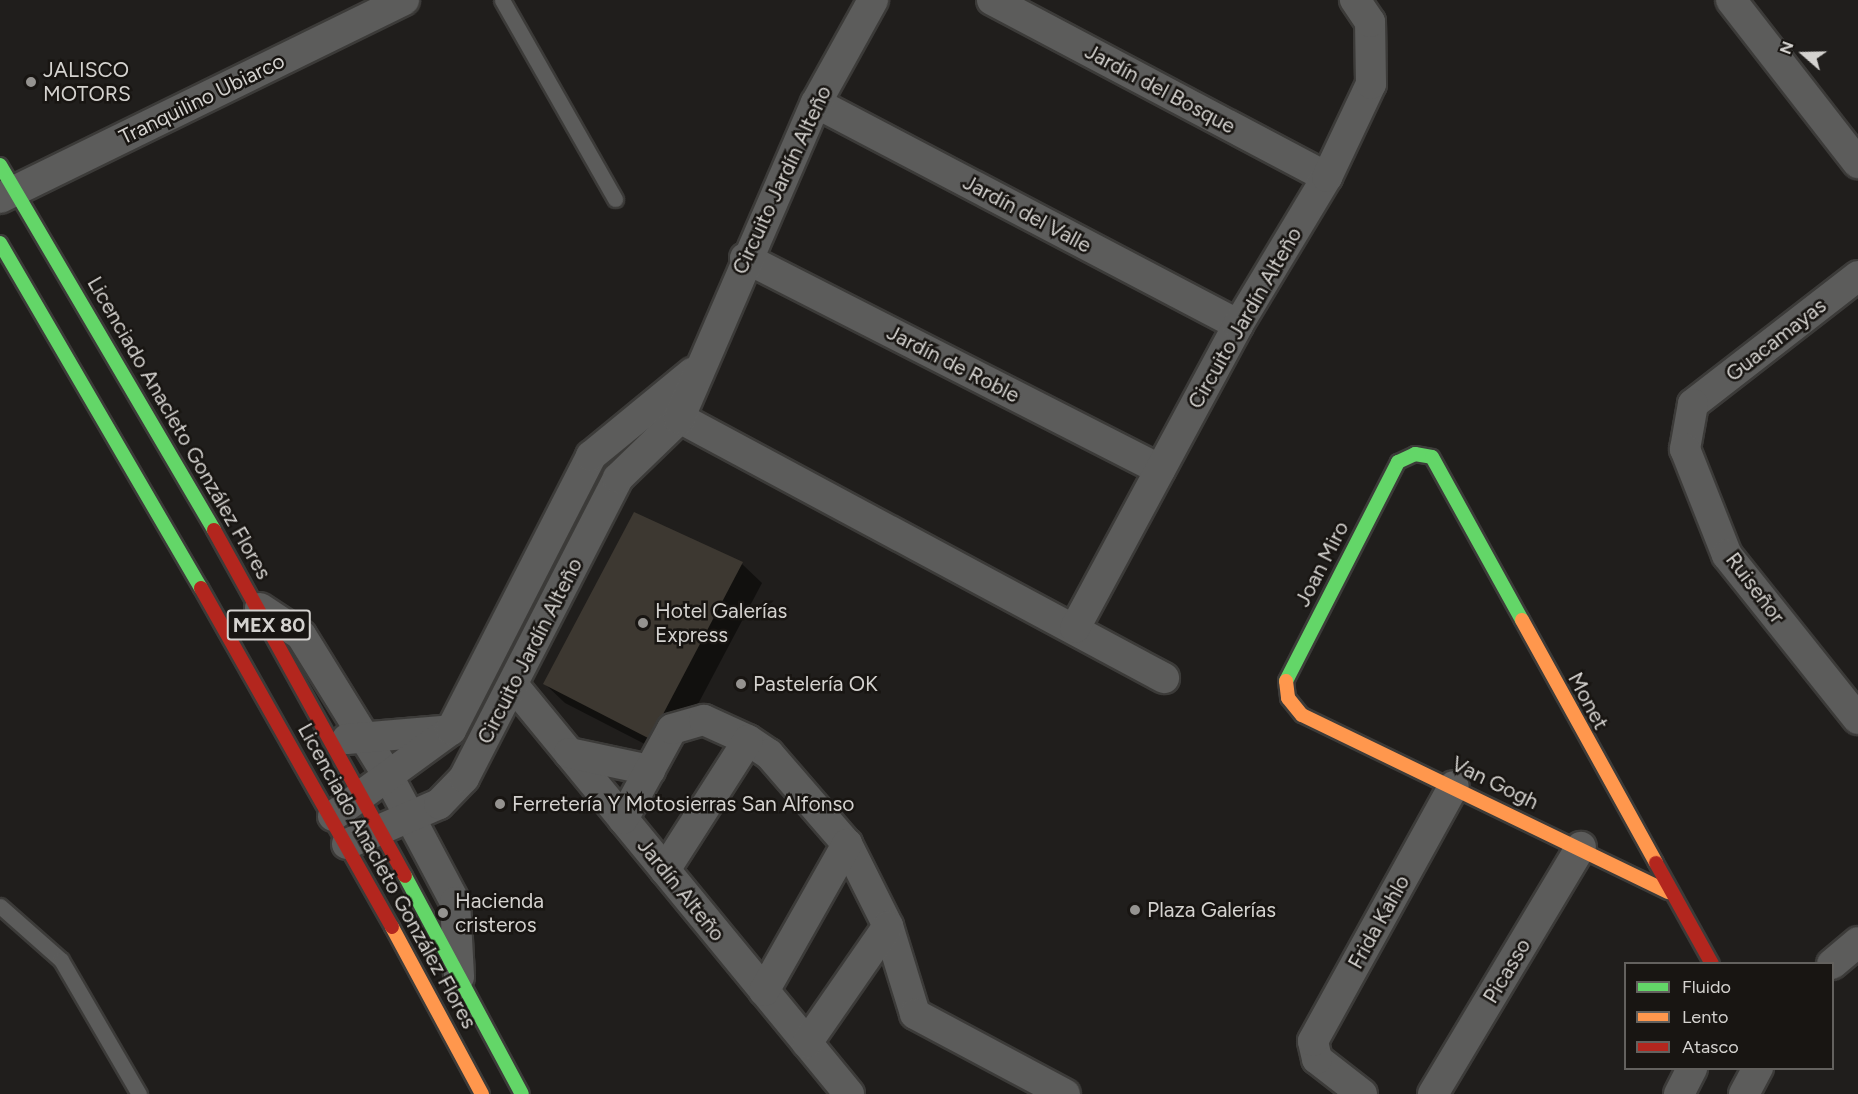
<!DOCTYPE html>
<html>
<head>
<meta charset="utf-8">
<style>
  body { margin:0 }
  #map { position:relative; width:1858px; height:1094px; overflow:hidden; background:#201e1c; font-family:Figtree,sans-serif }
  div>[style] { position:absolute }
  .shadow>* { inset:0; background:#0007 }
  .building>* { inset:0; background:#3d3831 }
  .roads { filter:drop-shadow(2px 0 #3c3b39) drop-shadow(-2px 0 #3c3b39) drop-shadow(0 2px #3c3b39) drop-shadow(0 -2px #3c3b39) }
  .lane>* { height:15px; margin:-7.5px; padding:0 7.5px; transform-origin:7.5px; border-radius:7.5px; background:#5c5c5b }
  .street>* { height:30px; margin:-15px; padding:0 15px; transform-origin:15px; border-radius:15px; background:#5c5c5b }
  .fast>* { height:14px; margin:-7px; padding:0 7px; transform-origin:7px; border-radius:7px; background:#63d668 }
  .slow>* { height:14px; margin:-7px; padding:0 7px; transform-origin:7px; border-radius:7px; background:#ff974d }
  .jam>* { height:14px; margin:-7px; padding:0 7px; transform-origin:7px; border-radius:7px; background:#b3261e }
  .dots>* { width:16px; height:16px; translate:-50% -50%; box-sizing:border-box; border:3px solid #181512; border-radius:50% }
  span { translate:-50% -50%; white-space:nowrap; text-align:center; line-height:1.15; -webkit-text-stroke:5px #181512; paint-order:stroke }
  .shield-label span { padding:2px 4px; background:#181512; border:2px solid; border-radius:4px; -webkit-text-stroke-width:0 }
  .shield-label { font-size:20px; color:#d4d2cf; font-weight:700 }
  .poi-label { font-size:21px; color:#d4d2cf }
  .left { translate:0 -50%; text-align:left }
  .street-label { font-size:21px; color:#d4d2cf }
  .legend { position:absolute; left:1624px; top:962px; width:210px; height:108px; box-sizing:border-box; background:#181512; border:2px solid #63615e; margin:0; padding:8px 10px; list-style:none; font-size:18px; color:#d4d2cf }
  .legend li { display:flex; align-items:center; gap:12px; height:30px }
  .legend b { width:30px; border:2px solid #63615e }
  .north { position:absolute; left:1774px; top:24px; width:60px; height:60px; -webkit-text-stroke:4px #181512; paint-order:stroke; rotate:290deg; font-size:16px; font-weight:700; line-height:24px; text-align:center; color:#d4d2cf }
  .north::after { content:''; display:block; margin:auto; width:21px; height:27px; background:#d4d2cf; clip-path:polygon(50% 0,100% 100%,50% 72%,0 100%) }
</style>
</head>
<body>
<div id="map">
  <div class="shadow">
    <div style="clip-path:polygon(742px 564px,762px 583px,670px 757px,565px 703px,545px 684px)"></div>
  </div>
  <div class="building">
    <div style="clip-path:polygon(634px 512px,743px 562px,650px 739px,543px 684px)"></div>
  </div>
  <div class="roads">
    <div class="lane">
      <div style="left:502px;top:0;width:229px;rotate:60.4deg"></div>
      <div style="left:0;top:906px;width:81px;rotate:41.5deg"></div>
      <div style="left:61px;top:960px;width:155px;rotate:59.8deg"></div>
    </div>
    <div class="street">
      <div style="left:992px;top:0;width:379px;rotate:27.9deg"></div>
      <div style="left:1731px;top:0;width:207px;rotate:52.1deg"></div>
      <div style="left:816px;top:103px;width:477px;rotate:27.7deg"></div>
      <div style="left:0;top:198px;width:450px;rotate:-26.1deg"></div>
      <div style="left:745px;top:258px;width:466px;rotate:27deg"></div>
      <div style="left:1858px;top:276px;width:209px;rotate:142.2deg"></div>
      <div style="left:1693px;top:404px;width:46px;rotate:100.1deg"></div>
      <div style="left:1685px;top:449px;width:114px;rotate:68.4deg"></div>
      <div style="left:1727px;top:555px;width:210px;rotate:51.4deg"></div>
      <div style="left:661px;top:408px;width:571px;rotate:28.23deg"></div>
      <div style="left:260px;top:608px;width:49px;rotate:33.4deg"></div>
      <div style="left:301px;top:635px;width:166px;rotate:58.3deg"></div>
      <div style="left:388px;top:776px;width:143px;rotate:62deg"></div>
      <div style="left:455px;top:902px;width:75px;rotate:86.9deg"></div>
      <div style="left:1075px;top:628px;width:344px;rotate:-61.7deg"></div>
      <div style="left:1238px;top:325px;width:173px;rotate:-59deg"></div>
      <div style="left:1327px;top:177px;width:103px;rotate:-64.7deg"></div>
      <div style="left:1371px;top:84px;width:62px;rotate:-90.9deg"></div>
      <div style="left:1370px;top:22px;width:27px;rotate:-124deg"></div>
      <div style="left:514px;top:686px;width:528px;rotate:50.61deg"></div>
      <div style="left:347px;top:739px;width:104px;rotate:-4.9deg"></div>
      <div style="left:569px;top:753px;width:83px;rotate:11.9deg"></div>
      <div style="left:333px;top:816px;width:146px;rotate:-36.1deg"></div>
      <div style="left:451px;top:730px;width:308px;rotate:-62.9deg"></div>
      <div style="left:591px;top:456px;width:131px;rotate:-39.4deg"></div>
      <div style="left:623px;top:819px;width:102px;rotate:-61.4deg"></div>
      <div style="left:672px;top:729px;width:33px;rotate:-16deg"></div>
      <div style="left:704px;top:720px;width:48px;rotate:24.4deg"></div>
      <div style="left:748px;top:740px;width:25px;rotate:34deg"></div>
      <div style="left:769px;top:754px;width:119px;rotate:49.1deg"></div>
      <div style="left:847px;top:844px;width:92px;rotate:63.4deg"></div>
      <div style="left:888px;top:926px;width:92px;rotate:72.9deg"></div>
      <div style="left:915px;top:1014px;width:170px;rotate:28.1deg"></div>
      <div style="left:347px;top:844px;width:100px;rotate:-23.5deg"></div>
      <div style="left:439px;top:804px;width:36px;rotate:-46deg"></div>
      <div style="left:464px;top:778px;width:337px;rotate:-62.8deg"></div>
      <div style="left:618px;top:478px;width:85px;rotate:-44deg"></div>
      <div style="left:679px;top:419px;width:344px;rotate:-66.6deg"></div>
      <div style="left:816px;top:103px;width:118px;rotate:-61deg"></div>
      <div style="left:665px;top:870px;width:154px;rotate:-57.4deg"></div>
      <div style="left:1832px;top:964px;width:34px;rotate:-40deg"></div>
      <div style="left:764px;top:991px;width:169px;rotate:-60.5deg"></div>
      <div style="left:807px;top:1043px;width:142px;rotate:-55.3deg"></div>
      <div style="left:1362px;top:1094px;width:57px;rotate:-142.1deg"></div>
      <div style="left:1317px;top:1059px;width:18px;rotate:-103deg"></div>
      <div style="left:1313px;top:1041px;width:291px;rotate:-61.1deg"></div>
      <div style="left:1433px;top:1094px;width:288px;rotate:-59.1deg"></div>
      <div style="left:1679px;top:1094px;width:29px;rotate:-63deg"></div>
      <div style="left:1744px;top:1094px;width:30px;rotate:-62deg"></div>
    </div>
    <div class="fast">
      <div style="left:0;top:165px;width:423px;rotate:59.6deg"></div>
      <div style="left:0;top:243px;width:399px;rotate:59.8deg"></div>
      <div style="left:1286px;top:681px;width:246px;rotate:-62.9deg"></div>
      <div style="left:1398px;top:462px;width:19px;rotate:-25deg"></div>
      <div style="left:1415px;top:454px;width:17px;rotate:10deg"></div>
      <div style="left:1432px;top:457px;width:186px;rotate:61.1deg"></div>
      <div style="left:405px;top:876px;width:247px;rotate:61.8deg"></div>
    </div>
    <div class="slow">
      <div style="left:1522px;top:620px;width:277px;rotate:61.1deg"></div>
      <div style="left:1286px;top:681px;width:17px;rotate:83deg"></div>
      <div style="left:1288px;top:698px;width:22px;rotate:51deg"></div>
      <div style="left:1302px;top:715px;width:407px;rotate:25.8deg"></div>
      <div style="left:392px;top:927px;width:190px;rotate:61.7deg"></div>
    </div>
    <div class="jam">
      <div style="left:214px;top:530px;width:395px;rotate:61.1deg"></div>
      <div style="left:201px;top:588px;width:389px;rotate:60.6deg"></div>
      <div style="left:1656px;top:863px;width:115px;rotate:61deg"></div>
    </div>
  </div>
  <div class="dots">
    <div style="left:31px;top:82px;background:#959390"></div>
    <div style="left:643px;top:623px;background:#959390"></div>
    <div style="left:741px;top:684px;background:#959390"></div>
    <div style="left:500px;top:804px;background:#959390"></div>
    <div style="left:1135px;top:910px;background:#959390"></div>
    <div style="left:443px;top:913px;background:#959390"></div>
  </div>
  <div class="shield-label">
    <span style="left:269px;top:625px">MEX 80</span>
  </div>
  <div class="poi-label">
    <span class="left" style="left:43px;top:82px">JALISCO<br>MOTORS</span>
    <span class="left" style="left:655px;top:623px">Hotel Galerías<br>Express</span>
    <span class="left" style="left:753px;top:684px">Pastelería OK</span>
    <span class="left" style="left:512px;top:804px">Ferretería Y Motosierras San Alfonso</span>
    <span class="left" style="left:455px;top:913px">Hacienda<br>cristeros</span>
    <span class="left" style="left:1147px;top:910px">Plaza Galerías</span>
  </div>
  <div class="street-label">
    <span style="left:1160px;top:89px;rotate:28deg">Jardín del Bosque</span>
    <span style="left:202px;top:99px;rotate:-26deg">Tranquilino Ubiarco</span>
    <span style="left:782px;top:180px;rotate:-65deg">Circuito Jardín Alteño</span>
    <span style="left:1027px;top:214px;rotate:28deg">Jardín del Valle</span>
    <span style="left:1245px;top:318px;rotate:-60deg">Circuito Jardín Alteño</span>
    <span style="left:1776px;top:340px;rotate:-38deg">Guacamayas</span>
    <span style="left:953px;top:364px;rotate:27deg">Jardín de Roble</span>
    <span style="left:179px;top:428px;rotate:60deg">Licenciado Anacleto González Flores</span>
    <span style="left:1322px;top:564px;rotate:-63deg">Joan Miro</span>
    <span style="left:1755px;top:588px;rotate:53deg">Ruiseñor</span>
    <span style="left:530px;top:651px;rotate:-63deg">Circuito Jardín Alteño</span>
    <span style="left:1588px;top:701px;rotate:62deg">Monet</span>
    <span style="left:1495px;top:783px;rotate:26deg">Van Gogh</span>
    <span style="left:387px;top:876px;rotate:61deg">Licenciado Anacleto González Flores</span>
    <span style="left:681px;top:890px;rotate:51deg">Jardín Alteño</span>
    <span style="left:1379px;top:922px;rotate:-61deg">Frida Kahlo</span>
    <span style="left:1507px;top:971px;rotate:-59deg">Picasso</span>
  </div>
  <ul class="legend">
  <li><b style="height:8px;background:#63d668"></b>Fluido</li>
  <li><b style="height:8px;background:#ff974d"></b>Lento</li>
  <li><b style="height:8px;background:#b3261e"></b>Atasco</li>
  </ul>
  <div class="north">N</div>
</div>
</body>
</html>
